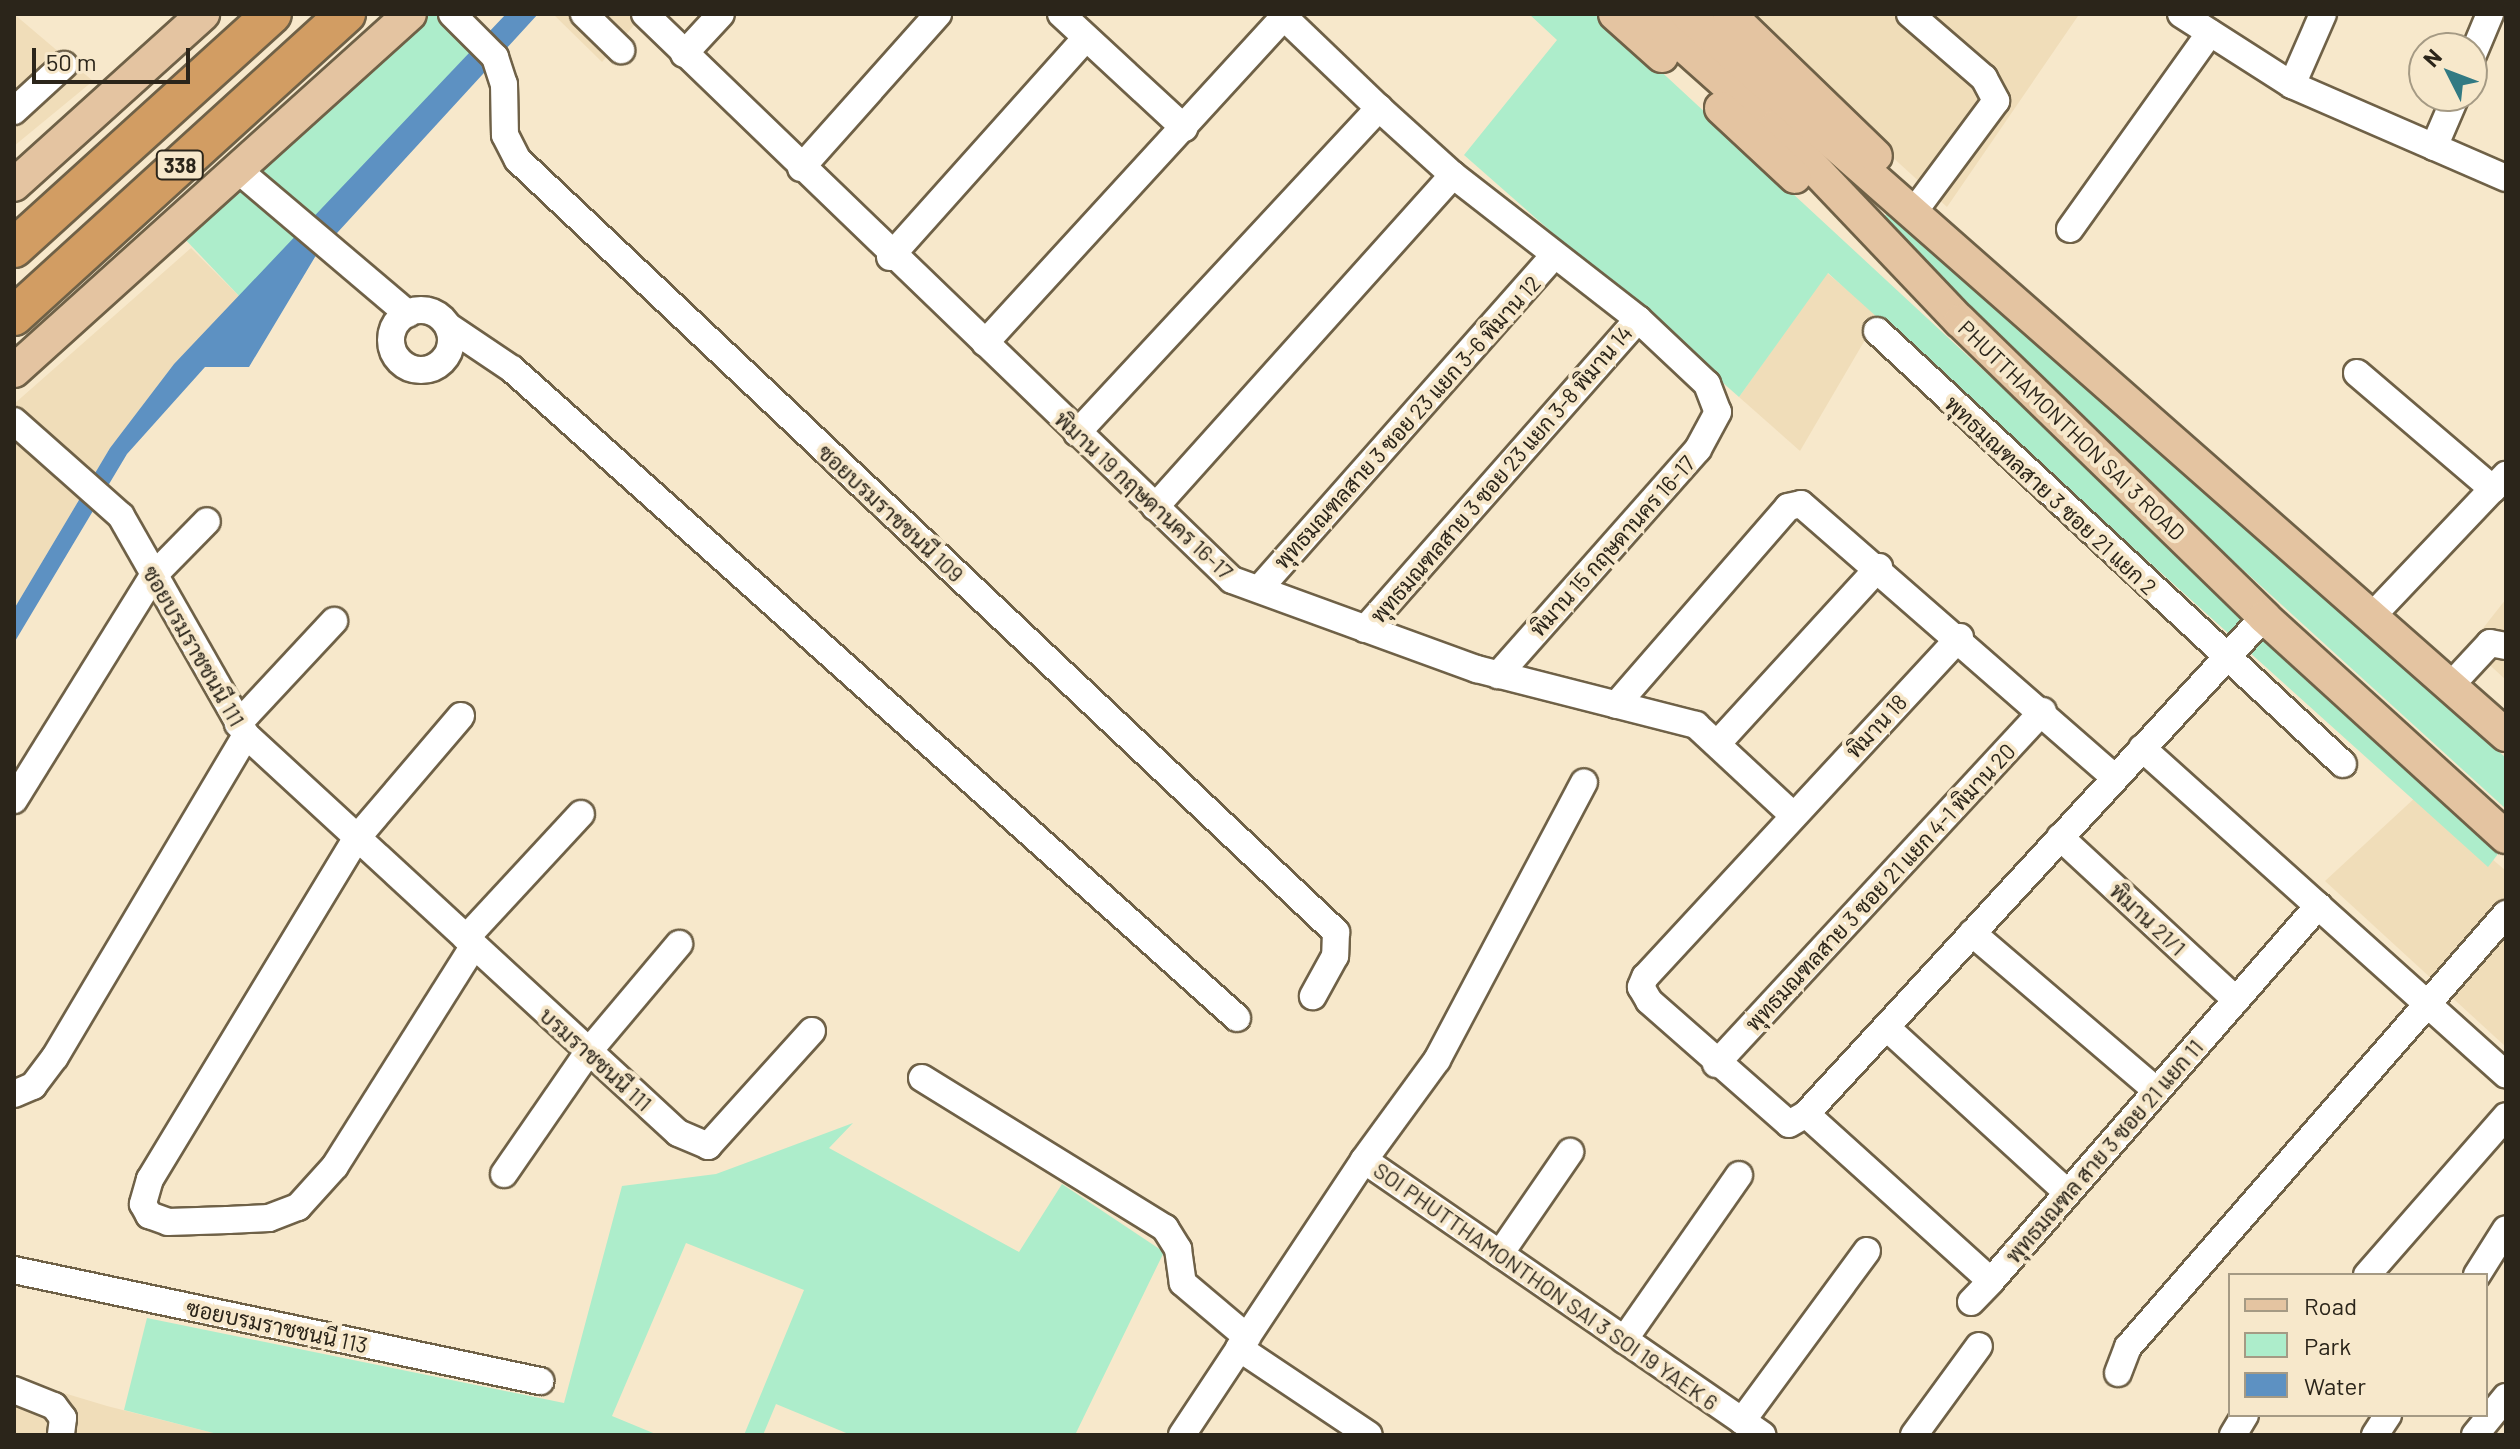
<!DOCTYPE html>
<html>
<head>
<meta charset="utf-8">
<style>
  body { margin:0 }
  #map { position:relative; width:2520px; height:1449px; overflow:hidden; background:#f7e8cb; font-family:Barlow,Sarabun,sans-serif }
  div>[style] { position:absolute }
  .built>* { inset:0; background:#f0ddb9 }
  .green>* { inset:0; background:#adedcb }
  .water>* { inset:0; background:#5d91c2 }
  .roads { filter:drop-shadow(2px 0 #6f6147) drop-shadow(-2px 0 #6f6147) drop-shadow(0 2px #6f6147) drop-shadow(0 -2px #6f6147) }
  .minor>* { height:26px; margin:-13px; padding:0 13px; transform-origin:13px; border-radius:13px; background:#fff }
  .minor>.ring { margin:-13px; padding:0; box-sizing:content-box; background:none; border:26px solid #fff; border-radius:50% }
  .major>* { height:32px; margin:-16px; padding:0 16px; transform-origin:16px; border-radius:16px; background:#e4c4a1 }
  .highway>* { height:38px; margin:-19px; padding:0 19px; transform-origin:19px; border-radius:19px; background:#d29d63 }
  span { translate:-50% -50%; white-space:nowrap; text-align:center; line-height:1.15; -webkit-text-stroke:8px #f7e8cb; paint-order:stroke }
  .shield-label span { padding:2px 6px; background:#f7e8cb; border:2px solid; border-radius:6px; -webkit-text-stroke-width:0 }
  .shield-label { font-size:20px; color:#2b251a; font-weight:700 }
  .street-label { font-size:22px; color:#2b251a }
  .frame { position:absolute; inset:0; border:16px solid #2b251a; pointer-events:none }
  .legend { position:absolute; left:2228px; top:1273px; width:260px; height:144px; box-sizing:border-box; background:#f7e8cb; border:2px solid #a59a84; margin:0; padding:10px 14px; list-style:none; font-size:24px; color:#2b251a }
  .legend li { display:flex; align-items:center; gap:16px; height:40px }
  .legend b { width:40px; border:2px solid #a59a84 }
  .north { position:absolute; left:2408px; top:32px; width:80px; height:80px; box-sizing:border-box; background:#f7e8cb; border:2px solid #a59a84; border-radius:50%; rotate:312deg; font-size:22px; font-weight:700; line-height:32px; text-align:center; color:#2b251a }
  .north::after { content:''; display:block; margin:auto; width:28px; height:36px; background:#327a83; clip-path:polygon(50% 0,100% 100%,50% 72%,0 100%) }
  .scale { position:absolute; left:32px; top:48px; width:158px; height:36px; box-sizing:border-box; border:4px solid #2b251a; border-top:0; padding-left:10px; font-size:24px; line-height:28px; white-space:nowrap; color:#2b251a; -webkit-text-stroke:6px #f7e8cb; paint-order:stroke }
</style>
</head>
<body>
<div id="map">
  <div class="built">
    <div style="clip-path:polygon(14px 14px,93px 81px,14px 146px)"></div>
    <div style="clip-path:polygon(553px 14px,644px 14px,602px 62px)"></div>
    <div style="clip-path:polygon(1736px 14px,2074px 14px,2078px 16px,1947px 207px)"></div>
    <div style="clip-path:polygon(191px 248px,241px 298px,174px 364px,110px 448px,14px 609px,14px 404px)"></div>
    <div style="clip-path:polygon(1827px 273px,1879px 316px,1800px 451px,1739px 397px)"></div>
    <div style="clip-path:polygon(2506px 599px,2506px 680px,2469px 646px)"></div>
    <div style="clip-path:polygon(2418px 795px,2506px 871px,2506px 1047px,2325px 881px)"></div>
    <div style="clip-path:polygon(14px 1378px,107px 1406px,221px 1435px,14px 1435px)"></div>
  </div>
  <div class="green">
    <div style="clip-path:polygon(429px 14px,439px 14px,474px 48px,241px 298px,182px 236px)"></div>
    <div style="clip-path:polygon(1529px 14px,1599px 14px,2501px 850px,2488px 867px,1828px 273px,1739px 397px,1464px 155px,1557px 40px)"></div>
    <div style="clip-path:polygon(1892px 207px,2506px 758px,2506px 809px,2061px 404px,1879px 223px)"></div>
    <div style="clip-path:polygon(853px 1123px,829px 1148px,1019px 1252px,1062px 1184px,1164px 1252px,1075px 1435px,851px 1435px,776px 1404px,763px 1435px,744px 1435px,804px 1290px,686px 1243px,612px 1416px,658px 1435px,221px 1435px,124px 1410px,147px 1318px,564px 1403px,622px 1186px,716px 1174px)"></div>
  </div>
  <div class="water">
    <div style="clip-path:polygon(506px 14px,538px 14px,315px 257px,249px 367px,205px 367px,127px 454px,14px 643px,14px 609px,110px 448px,174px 364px)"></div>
  </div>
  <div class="roads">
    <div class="minor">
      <div style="left:452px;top:14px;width:61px;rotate:45deg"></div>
      <div style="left:495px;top:57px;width:28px;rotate:72deg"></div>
      <div style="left:504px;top:84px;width:51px;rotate:88.9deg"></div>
      <div style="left:505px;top:135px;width:28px;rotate:63deg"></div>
      <div style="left:518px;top:160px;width:1125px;rotate:43.34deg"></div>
      <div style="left:1336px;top:932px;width:24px;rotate:92deg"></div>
      <div style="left:1335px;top:956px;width:46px;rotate:118.8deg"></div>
      <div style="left:584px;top:14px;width:52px;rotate:44.2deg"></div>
      <div style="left:645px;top:14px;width:815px;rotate:43.96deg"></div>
      <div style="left:1232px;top:580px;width:261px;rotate:20deg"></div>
      <div style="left:1477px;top:669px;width:226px;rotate:14.3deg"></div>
      <div style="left:1696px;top:725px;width:132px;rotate:42.9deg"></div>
      <div style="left:1061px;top:14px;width:168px;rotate:42.8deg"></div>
      <div style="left:1910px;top:14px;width:98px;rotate:40.9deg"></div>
      <div style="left:1984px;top:78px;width:26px;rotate:62deg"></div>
      <div style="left:1996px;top:101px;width:126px;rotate:126.6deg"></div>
      <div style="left:2181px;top:14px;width:132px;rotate:32.6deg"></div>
      <div style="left:2292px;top:85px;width:233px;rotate:23.5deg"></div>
      <div style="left:1284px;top:17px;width:132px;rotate:43.8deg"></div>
      <div style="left:684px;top:54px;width:54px;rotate:-47.2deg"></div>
      <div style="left:2472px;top:57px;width:47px;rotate:-67.3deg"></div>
      <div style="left:2292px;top:85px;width:77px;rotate:-66.4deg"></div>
      <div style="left:14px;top:111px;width:68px;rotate:-42.6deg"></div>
      <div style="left:2434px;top:147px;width:56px;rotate:-66.7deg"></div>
      <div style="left:801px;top:168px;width:206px;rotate:-48.3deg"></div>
      <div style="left:237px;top:169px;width:224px;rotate:40.3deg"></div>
      <div style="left:1453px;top:175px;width:234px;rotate:37.9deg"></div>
      <div style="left:1638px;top:319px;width:95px;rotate:43.3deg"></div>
      <div style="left:1707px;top:384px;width:30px;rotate:69deg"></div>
      <div style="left:1718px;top:412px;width:42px;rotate:118.4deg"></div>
      <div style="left:1698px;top:449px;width:302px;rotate:131.5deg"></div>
      <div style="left:2070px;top:229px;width:241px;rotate:-54.5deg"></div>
      <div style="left:890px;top:257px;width:294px;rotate:-48.2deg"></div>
      <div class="ring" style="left:391px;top:310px;width:34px;height:34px"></div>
      <div style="left:448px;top:326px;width:77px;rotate:33.9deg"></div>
      <div style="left:512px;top:369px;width:973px;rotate:41.83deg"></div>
      <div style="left:1877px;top:331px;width:636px;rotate:42.9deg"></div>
      <div style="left:985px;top:343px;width:447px;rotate:-47.5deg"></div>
      <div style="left:2357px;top:373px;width:179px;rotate:40.5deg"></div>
      <div style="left:14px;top:421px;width:143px;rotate:41.6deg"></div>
      <div style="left:121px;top:516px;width:252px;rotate:60.3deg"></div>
      <div style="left:246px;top:735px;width:587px;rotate:42.65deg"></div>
      <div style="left:678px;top:1133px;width:33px;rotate:23deg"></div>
      <div style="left:708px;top:1146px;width:155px;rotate:-47.9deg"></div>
      <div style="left:1077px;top:433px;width:444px;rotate:-47.1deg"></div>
      <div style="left:1379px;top:108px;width:100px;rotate:42.2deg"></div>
      <div style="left:1453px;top:175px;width:446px;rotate:131.9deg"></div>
      <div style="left:1259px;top:589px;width:446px;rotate:-48.5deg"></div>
      <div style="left:2374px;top:614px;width:192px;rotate:-46.5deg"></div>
      <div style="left:1365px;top:629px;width:413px;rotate:-48.6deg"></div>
      <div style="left:1960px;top:637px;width:463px;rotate:132.8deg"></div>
      <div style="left:1645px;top:977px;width:11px;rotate:112deg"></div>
      <div style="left:1641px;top:987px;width:16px;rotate:60deg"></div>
      <div style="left:1649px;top:1001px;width:186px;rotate:41.3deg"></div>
      <div style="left:1789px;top:1124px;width:20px;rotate:-30deg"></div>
      <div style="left:1806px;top:1114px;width:676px;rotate:-47.34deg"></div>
      <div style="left:2451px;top:685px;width:57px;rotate:-47.1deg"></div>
      <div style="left:2490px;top:643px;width:16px;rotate:11deg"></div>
      <div style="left:1616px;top:705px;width:262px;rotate:-49deg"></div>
      <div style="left:1788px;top:507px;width:13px;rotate:-13deg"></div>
      <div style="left:1801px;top:504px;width:415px;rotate:41.1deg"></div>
      <div style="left:461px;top:716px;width:162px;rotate:130.5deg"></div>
      <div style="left:356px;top:839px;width:398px;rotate:121.2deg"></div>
      <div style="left:150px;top:1179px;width:26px;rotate:106deg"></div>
      <div style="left:143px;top:1204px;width:13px;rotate:61deg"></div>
      <div style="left:149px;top:1215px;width:20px;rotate:20deg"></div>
      <div style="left:168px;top:1222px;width:60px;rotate:-1.9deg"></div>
      <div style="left:228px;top:1220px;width:41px;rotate:-2.8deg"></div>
      <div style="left:269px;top:1218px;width:31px;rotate:-21deg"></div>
      <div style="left:298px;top:1207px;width:55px;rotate:-47.9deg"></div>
      <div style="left:335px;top:1166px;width:259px;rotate:-57.8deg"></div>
      <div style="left:238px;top:724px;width:141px;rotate:-47deg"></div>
      <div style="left:1717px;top:744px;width:240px;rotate:-47.5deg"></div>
      <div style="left:2142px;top:748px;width:489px;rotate:41.9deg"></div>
      <div style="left:14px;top:800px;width:262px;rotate:-58.2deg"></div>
      <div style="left:152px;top:577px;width:78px;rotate:-45.5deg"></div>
      <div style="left:2060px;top:837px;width:240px;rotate:42.8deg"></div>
      <div style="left:1972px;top:933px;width:243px;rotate:40.5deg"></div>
      <div style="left:466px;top:938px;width:169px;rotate:-47.2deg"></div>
      <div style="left:1886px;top:1027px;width:246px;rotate:42.4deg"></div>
      <div style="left:1716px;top:1064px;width:481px;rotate:-47.2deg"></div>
      <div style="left:922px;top:1078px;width:286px;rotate:31.7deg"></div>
      <div style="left:1165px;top:1228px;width:25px;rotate:58deg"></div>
      <div style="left:1178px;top:1249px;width:34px;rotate:82deg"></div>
      <div style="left:1183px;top:1283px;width:84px;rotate:40.2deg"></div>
      <div style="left:14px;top:1094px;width:21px;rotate:-23deg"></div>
      <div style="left:33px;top:1086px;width:36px;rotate:-53deg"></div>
      <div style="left:55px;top:1057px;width:374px;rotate:-59.3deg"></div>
      <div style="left:1806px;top:1114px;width:249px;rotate:42.1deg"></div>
      <div style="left:1991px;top:1281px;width:498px;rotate:-48.9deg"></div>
      <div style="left:1364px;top:1160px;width:124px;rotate:-53.9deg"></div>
      <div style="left:1437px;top:1060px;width:314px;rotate:-62.1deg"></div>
      <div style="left:504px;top:1174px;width:150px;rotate:-55.4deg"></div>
      <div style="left:589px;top:1051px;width:140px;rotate:-49.9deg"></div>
      <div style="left:1500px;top:1254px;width:124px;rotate:-55.5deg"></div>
      <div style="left:14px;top:1270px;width:538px;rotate:11.92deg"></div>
      <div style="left:2367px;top:1275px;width:211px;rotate:-48.8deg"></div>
      <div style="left:2477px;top:1275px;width:54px;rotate:-57.8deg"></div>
      <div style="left:1971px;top:1302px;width:29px;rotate:-46deg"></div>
      <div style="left:1624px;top:1340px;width:201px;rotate:-55.1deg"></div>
      <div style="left:1239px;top:1348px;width:156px;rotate:33.8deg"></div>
      <div style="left:2118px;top:1373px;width:28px;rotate:-69deg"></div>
      <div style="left:2128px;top:1347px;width:575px;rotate:-48.88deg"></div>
      <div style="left:14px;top:1390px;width:43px;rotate:21.8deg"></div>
      <div style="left:54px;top:1406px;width:15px;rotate:53deg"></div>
      <div style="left:63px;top:1418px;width:17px;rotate:97deg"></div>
      <div style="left:1742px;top:1421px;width:211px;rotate:-53.7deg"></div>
      <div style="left:1182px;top:1435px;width:330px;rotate:-56.5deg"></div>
      <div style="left:1364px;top:1160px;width:484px;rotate:34.6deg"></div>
      <div style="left:1914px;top:1435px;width:110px;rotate:-53.9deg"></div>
      <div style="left:2233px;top:1435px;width:23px;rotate:-59deg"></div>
      <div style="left:2375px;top:1435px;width:24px;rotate:-57deg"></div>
      <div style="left:2475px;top:1435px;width:49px;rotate:-50.8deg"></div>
    </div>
    <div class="major">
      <div style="left:1615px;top:14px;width:63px;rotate:41.8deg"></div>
      <div style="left:1648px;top:14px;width:170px;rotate:41.7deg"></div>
      <div style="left:1775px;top:127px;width:268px;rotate:46.4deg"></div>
      <div style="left:1960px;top:321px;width:424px;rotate:44.2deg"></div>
      <div style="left:2264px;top:617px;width:327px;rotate:42.3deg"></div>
      <div style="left:1687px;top:14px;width:1091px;rotate:41.36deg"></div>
      <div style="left:1729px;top:14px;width:204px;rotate:44deg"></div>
      <div style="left:1721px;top:108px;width:101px;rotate:43deg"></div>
      <div style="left:14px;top:185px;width:255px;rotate:-42.1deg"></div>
      <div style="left:14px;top:371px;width:533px;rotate:-42.04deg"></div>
    </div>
    <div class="highway">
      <div style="left:14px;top:248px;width:348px;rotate:-42.2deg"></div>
      <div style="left:14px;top:316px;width:449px;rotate:-42.3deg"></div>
    </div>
  </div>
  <div class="shield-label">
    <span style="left:180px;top:165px">338</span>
  </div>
  <div class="street-label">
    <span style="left:1407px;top:422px;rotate:-48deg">พุทธมณฑลสาย 3 ซอย 23 แยก 3-6 พิมาน 12</span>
    <span style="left:2072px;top:430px;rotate:44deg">PHUTTHAMONTHON SAI 3 ROAD</span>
    <span style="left:1501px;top:474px;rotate:-49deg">พุทธมณฑลสาย 3 ซอย 23 แยก 3-8 พิมาน 14</span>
    <span style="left:1144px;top:495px;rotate:43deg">พิมาน 19 กฤษดานคร 16-17</span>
    <span style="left:2051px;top:495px;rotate:43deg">พุทธมณฑลสาย 3 ซอย 21 แยก 2</span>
    <span style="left:891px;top:513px;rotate:43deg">ซอยบรมราชชนนี 109</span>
    <span style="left:1612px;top:546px;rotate:-48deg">พิมาน 15 กฤษดานคร 16-17</span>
    <span style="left:194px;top:646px;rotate:60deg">ซอยบรมราชชนนี 111</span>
    <span style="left:1876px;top:726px;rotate:-47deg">พิมาน 18</span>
    <span style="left:1880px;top:887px;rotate:-47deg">พุทธมณฑลสาย 3 ซอย 21 แยก 4-1 พิมาน 20</span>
    <span style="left:2148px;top:919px;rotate:43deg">พิมาน 21/1</span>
    <span style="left:596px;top:1059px;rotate:42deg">บรมราชชนนี 111</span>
    <span style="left:2104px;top:1151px;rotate:-49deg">พุทธมณฑล สาย 3 ซอย 21 แยก 11</span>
    <span style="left:1546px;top:1286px;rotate:35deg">SOI PHUTTHAMONTHON SAI 3 SOI 19 YAEK 6</span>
    <span style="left:277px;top:1326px;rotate:12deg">ซอยบรมราชชนนี 113</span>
  </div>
  <div class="frame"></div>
  <ul class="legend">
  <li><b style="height:10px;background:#e4c4a1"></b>Road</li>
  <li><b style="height:22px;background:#adedcb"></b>Park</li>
  <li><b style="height:22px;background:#5d91c2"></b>Water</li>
  </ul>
  <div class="north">N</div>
  <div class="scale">50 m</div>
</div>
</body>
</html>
